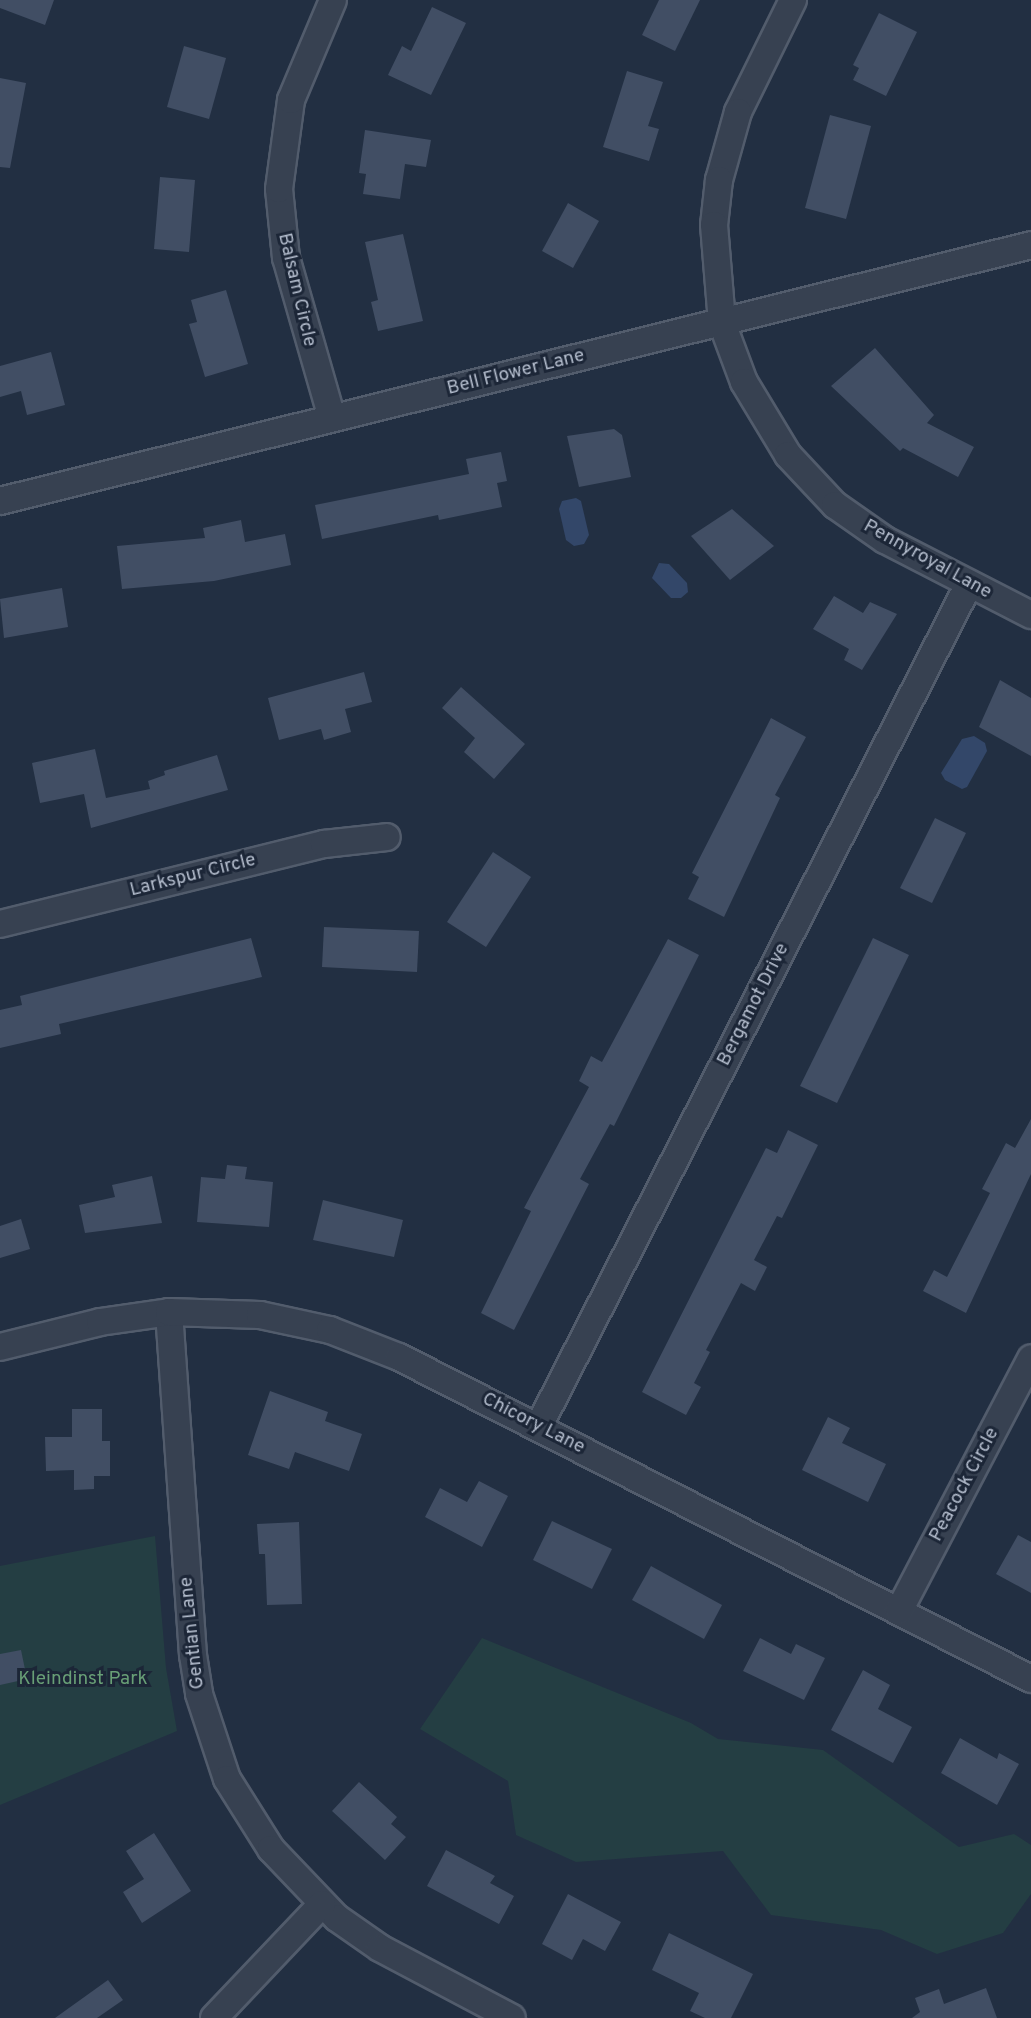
<!DOCTYPE html>
<html>
<head>
<meta charset="utf-8">
<style>
  body { margin:0 }
  #map { position:relative; width:1031px; height:2018px; overflow:hidden; background:#222f42; font-family:Overpass,sans-serif }
  div>[style] { position:absolute }
  .green>* { inset:0; background:#243e43 }
  .water>* { inset:0; background:#334769 }
  .building>* { inset:0; background:#414e64 }
  .roads { filter:drop-shadow(2px 0 #525c6c) drop-shadow(-2px 0 #525c6c) drop-shadow(0 2px #525c6c) drop-shadow(0 -2px #525c6c) }
  .minor>* { height:26px; margin:-13px; padding:0 13px; transform-origin:13px; border-radius:13px; background:#374151 }
  span { translate:-50% -50%; white-space:nowrap; text-align:center; line-height:1.15; -webkit-text-stroke:6px #1c2637; paint-order:stroke }
  .street-label { font-size:19px; color:#b3bccc }
  .park-label { font-size:19px; color:#689f76 }
</style>
</head>
<body>
<div id="map">
  <div class="green">
    <div style="clip-path:polygon(155px 1536px,166px 1668px,177px 1731px,0 1805px,0 1566px)"></div>
    <div style="clip-path:polygon(482px 1638px,691px 1723px,718px 1739px,823px 1750px,959px 1847px,1014px 1834px,1031px 1845px,1031px 1894px,1003px 1933px,937px 1954px,881px 1930px,771px 1915px,723px 1851px,576px 1862px,516px 1835px,508px 1781px,420px 1729px)"></div>
  </div>
  <div class="water">
    <div style="clip-path:polygon(576px 498px,581px 501px,589px 535px,584px 544px,574px 546px,566px 540px,559px 509px,562px 501px)"></div>
    <div style="clip-path:polygon(659px 563px,669px 564px,687px 583px,688px 592px,681px 598px,671px 598px,652px 578px)"></div>
    <div style="clip-path:polygon(974px 736px,985px 743px,987px 751px,967px 787px,962px 789px,945px 780px,941px 773px,962px 739px)"></div>
  </div>
  <div class="building">
    <div style="clip-path:polygon(0 0,54px 0,45px 25px,0 8px)"></div>
    <div style="clip-path:polygon(659px 0,700px 0,675px 51px,642px 35px)"></div>
    <div style="clip-path:polygon(432px 7px,466px 23px,431px 95px,388px 75px,402px 46px,411px 51px)"></div>
    <div style="clip-path:polygon(879px 13px,917px 32px,886px 96px,853px 80px,859px 68px,853px 65px)"></div>
    <div style="clip-path:polygon(184px 46px,226px 58px,209px 119px,167px 107px)"></div>
    <div style="clip-path:polygon(627px 71px,663px 82px,648px 126px,659px 129px,649px 161px,603px 147px)"></div>
    <div style="clip-path:polygon(0 78px,26px 83px,10px 168px,0 167px)"></div>
    <div style="clip-path:polygon(830px 115px,871px 126px,846px 219px,805px 208px)"></div>
    <div style="clip-path:polygon(365px 130px,431px 140px,426px 167px,405px 164px,400px 199px,363px 194px,366px 174px,359px 173px)"></div>
    <div style="clip-path:polygon(160px 177px,195px 180px,189px 252px,154px 249px)"></div>
    <div style="clip-path:polygon(568px 203px,599px 221px,573px 268px,542px 251px)"></div>
    <div style="clip-path:polygon(403px 234px,423px 321px,378px 331px,371px 302px,378px 300px,365px 242px)"></div>
    <div style="clip-path:polygon(226px 290px,248px 364px,205px 377px,189px 324px,197px 322px,191px 300px)"></div>
    <div style="clip-path:polygon(875px 348px,934px 415px,927px 423px,974px 447px,958px 477px,903px 448px,900px 451px,831px 386px)"></div>
    <div style="clip-path:polygon(51px 352px,65px 405px,27px 415px,21px 391px,0 397px,0 366px)"></div>
    <div style="clip-path:polygon(614px 429px,622px 435px,631px 477px,579px 487px,567px 436px)"></div>
    <div style="clip-path:polygon(501px 452px,507px 481px,497px 483px,502px 507px,439px 520px,438px 515px,322px 539px,315px 505px,469px 474px,466px 459px)"></div>
    <div style="clip-path:polygon(732px 509px,774px 546px,730px 580px,691px 536px)"></div>
    <div style="clip-path:polygon(241px 520px,245px 542px,285px 534px,291px 565px,214px 581px,122px 589px,117px 546px,205px 538px,203px 528px)"></div>
    <div style="clip-path:polygon(62px 588px,68px 627px,4px 638px,0 599px)"></div>
    <div style="clip-path:polygon(834px 596px,863px 613px,870px 602px,897px 614px,862px 670px,844px 660px,849px 649px,813px 629px)"></div>
    <div style="clip-path:polygon(364px 672px,372px 702px,345px 709px,351px 732px,324px 740px,321px 729px,279px 740px,268px 698px)"></div>
    <div style="clip-path:polygon(1000px 680px,1031px 698px,1031px 756px,979px 727px)"></div>
    <div style="clip-path:polygon(461px 687px,525px 744px,494px 779px,464px 752px,475px 738px,442px 708px)"></div>
    <div style="clip-path:polygon(771px 718px,806px 737px,775px 795px,780px 798px,724px 917px,688px 899px,699px 877px,692px 873px)"></div>
    <div style="clip-path:polygon(95px 749px,106px 798px,150px 789px,148px 781px,165px 775px,164px 771px,217px 755px,228px 790px,91px 828px,84px 794px,40px 803px,32px 763px)"></div>
    <div style="clip-path:polygon(935px 818px,966px 833px,932px 903px,900px 888px)"></div>
    <div style="clip-path:polygon(493px 852px,531px 877px,486px 947px,447px 922px)"></div>
    <div style="clip-path:polygon(324px 927px,419px 931px,417px 972px,322px 967px)"></div>
    <div style="clip-path:polygon(251px 938px,262px 977px,59px 1024px,61px 1034px,0 1048px,0 1010px,22px 1005px,20px 996px)"></div>
    <div style="clip-path:polygon(873px 938px,909px 955px,837px 1103px,800px 1086px)"></div>
    <div style="clip-path:polygon(668px 939px,699px 955px,614px 1126px,610px 1124px,580px 1179px,589px 1184px,514px 1330px,481px 1313px,531px 1211px,524px 1208px,589px 1087px,579px 1081px,591px 1056px,602px 1062px)"></div>
    <div style="clip-path:polygon(1031px 1119px,1031px 1174px,966px 1313px,923px 1291px,934px 1270px,947px 1277px,990px 1193px,982px 1189px,1006px 1143px,1015px 1148px)"></div>
    <div style="clip-path:polygon(788px 1130px,818px 1145px,782px 1218px,777px 1216px,754px 1260px,767px 1267px,755px 1291px,741px 1283px,706px 1350px,710px 1352px,694px 1383px,701px 1387px,686px 1415px,642px 1392px,766px 1148px,777px 1153px)"></div>
    <div style="clip-path:polygon(227px 1165px,247px 1167px,245px 1179px,273px 1182px,269px 1227px,197px 1222px,201px 1177px,225px 1179px)"></div>
    <div style="clip-path:polygon(152px 1176px,162px 1223px,85px 1233px,79px 1205px,115px 1197px,112px 1185px)"></div>
    <div style="clip-path:polygon(323px 1200px,403px 1220px,394px 1257px,313px 1240px)"></div>
    <div style="clip-path:polygon(21px 1219px,30px 1249px,0 1258px,0 1226px)"></div>
    <div style="clip-path:polygon(270px 1391px,328px 1412px,325px 1421px,362px 1434px,349px 1471px,295px 1452px,289px 1469px,248px 1455px)"></div>
    <div style="clip-path:polygon(72px 1409px,102px 1409px,102px 1441px,110px 1441px,110px 1476px,94px 1476px,94px 1489px,74px 1490px,74px 1470px,46px 1471px,45px 1437px,72px 1437px)"></div>
    <div style="clip-path:polygon(828px 1417px,850px 1428px,842px 1443px,886px 1464px,868px 1502px,802px 1470px)"></div>
    <div style="clip-path:polygon(479px 1481px,508px 1496px,482px 1547px,425px 1517px,440px 1488px,467px 1502px)"></div>
    <div style="clip-path:polygon(552px 1521px,612px 1549px,592px 1589px,533px 1560px)"></div>
    <div style="clip-path:polygon(299px 1522px,302px 1604px,267px 1605px,265px 1554px,259px 1554px,257px 1524px)"></div>
    <div style="clip-path:polygon(1018px 1535px,1031px 1542px,1031px 1593px,996px 1574px)"></div>
    <div style="clip-path:polygon(651px 1566px,722px 1605px,704px 1639px,632px 1600px)"></div>
    <div style="clip-path:polygon(760px 1638px,791px 1654px,796px 1644px,825px 1658px,804px 1700px,743px 1671px)"></div>
    <div style="clip-path:polygon(21px 1650px,27px 1679px,0 1685px,0 1654px)"></div>
    <div style="clip-path:polygon(863px 1670px,890px 1685px,878px 1709px,912px 1727px,893px 1763px,831px 1730px)"></div>
    <div style="clip-path:polygon(960px 1738px,997px 1759px,999px 1753px,1019px 1764px,997px 1805px,941px 1773px)"></div>
    <div style="clip-path:polygon(359px 1782px,397px 1817px,391px 1824px,406px 1837px,385px 1860px,332px 1811px)"></div>
    <div style="clip-path:polygon(154px 1833px,191px 1891px,142px 1923px,123px 1892px,144px 1879px,126px 1851px)"></div>
    <div style="clip-path:polygon(446px 1850px,495px 1876px,490px 1883px,514px 1896px,499px 1924px,427px 1886px)"></div>
    <div style="clip-path:polygon(568px 1894px,621px 1922px,605px 1951px,583px 1939px,572px 1960px,542px 1944px)"></div>
    <div style="clip-path:polygon(669px 1933px,753px 1974px,731px 2018px,705px 2018px,690px 2011px,699px 1993px,652px 1970px)"></div>
    <div style="clip-path:polygon(108px 1980px,123px 2000px,97px 2018px,55px 2018px)"></div>
    <div style="clip-path:polygon(986px 1988px,997px 2018px,912px 2018px,920px 2012px,915px 1998px,939px 1989px,944px 2004px)"></div>
  </div>
  <div class="roads">
    <div class="minor">
      <div style="left:793px;top:0;width:125px;rotate:116.2deg"></div>
      <div style="left:738px;top:112px;width:71px;rotate:105.6deg"></div>
      <div style="left:719px;top:180px;width:45px;rotate:96.3deg"></div>
      <div style="left:714px;top:225px;width:98px;rotate:85.3deg"></div>
      <div style="left:722px;top:323px;width:63px;rotate:69.6deg"></div>
      <div style="left:744px;top:382px;width:85px;rotate:58.9deg"></div>
      <div style="left:788px;top:455px;width:69px;rotate:46.8deg"></div>
      <div style="left:835px;top:505px;width:61px;rotate:35deg"></div>
      <div style="left:885px;top:540px;width:164px;rotate:27.2deg"></div>
      <div style="left:332px;top:418px;width:166px;rotate:-106deg"></div>
      <div style="left:286px;top:258px;width:69px;rotate:-95.8deg"></div>
      <div style="left:279px;top:189px;width:90px;rotate:-82.3deg"></div>
      <div style="left:291px;top:100px;width:108px;rotate:-67.2deg"></div>
      <div style="left:0;top:501px;width:1062px;rotate:-13.94deg"></div>
      <div style="left:0;top:924px;width:334px;rotate:-13.9deg"></div>
      <div style="left:324px;top:844px;width:63px;rotate:-6.3deg"></div>
      <div style="left:169px;top:1312px;width:344px;rotate:86deg"></div>
      <div style="left:193px;top:1655px;width:39px;rotate:81deg"></div>
      <div style="left:199px;top:1694px;width:89px;rotate:71.8deg"></div>
      <div style="left:227px;top:1779px;width:83px;rotate:57.8deg"></div>
      <div style="left:271px;top:1849px;width:95px;rotate:46.3deg"></div>
      <div style="left:337px;top:1918px;width:52px;rotate:34.9deg"></div>
      <div style="left:380px;top:1948px;width:149px;rotate:27.9deg"></div>
      <div style="left:0;top:1347px;width:103px;rotate:-14deg"></div>
      <div style="left:100px;top:1322px;width:70px;rotate:-8.2deg"></div>
      <div style="left:169px;top:1312px;width:91px;rotate:1.9deg"></div>
      <div style="left:260px;top:1315px;width:72px;rotate:12.1deg"></div>
      <div style="left:330px;top:1330px;width:74px;rotate:21.4deg"></div>
      <div style="left:399px;top:1357px;width:709px;rotate:27deg"></div>
      <div style="left:539px;top:1426px;width:945px;rotate:-62.95deg"></div>
      <div style="left:899px;top:1611px;width:285px;rotate:-62.4deg"></div>
      <div style="left:214px;top:2018px;width:157px;rotate:-46.5deg"></div>
    </div>
  </div>
  <div class="street-label">
    <span style="left:296px;top:290px;rotate:77deg">Balsam Circle</span>
    <span style="left:516px;top:373px;rotate:-14deg">Bell Flower Lane</span>
    <span style="left:927px;top:560px;rotate:29deg">Pennyroyal Lane</span>
    <span style="left:193px;top:876px;rotate:-14deg">Larkspur Circle</span>
    <span style="left:754px;top:1005px;rotate:-63deg">Bergamot Drive</span>
    <span style="left:533px;top:1424px;rotate:27deg">Chicory Lane</span>
    <span style="left:965px;top:1485px;rotate:-62deg">Peacock Circle</span>
    <span style="left:193px;top:1633px;rotate:-96deg">Gentian Lane</span>
  </div>
  <div class="park-label">
    <span style="left:83px;top:1680px">Kleindinst Park</span>
  </div>
</div>
</body>
</html>
